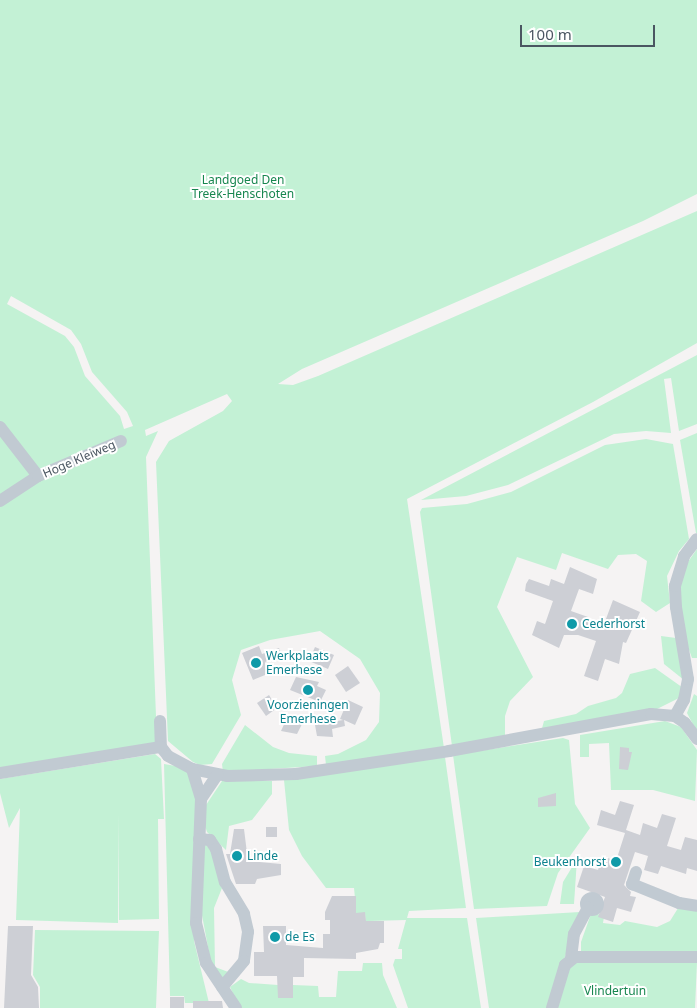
<!DOCTYPE html>
<html>
<head>
<meta charset="utf-8">
<style>
  body { margin:0 }
  #map { position:relative; width:697px; height:1008px; overflow:hidden; background:#f5f3f3; font-family:"Noto Sans",sans-serif }
  div>[style] { position:absolute }
  .green>* { inset:0; background:#c3f1d5 }
  .building>* { inset:0; background:#cdcfd5 }
  .minor>* { height:12px; margin:-6px; padding:0 6px; transform-origin:6px; border-radius:6px; background:#c1cad2 }
  .minor>.ring { margin:-6px; padding:0; box-sizing:content-box; background:none; border:12px solid #c1cad2; border-radius:50% }
  .dots>* { width:14px; height:14px; translate:-50% -50%; box-sizing:border-box; border:2px solid #fff; border-radius:50% }
  span { translate:-50% -50%; white-space:nowrap; text-align:center; line-height:1.15; -webkit-text-stroke:4px #fff; paint-order:stroke }
  .park-label { font-size:12px; color:#17864f }
  .street-label { font-size:12px; color:#4a5661 }
  .culture-label { font-size:12px; color:#0d838f }
  .left { translate:0 -50%; text-align:left }
  .right { translate:-100% -50%; text-align:right }
  .scale { position:absolute; left:520px; top:25px; width:135px; height:22px; box-sizing:border-box; border:2px solid #4a5661; border-top:0; padding-left:6px; font-size:15px; line-height:18px; white-space:nowrap; color:#4a5661; -webkit-text-stroke:4px #fff; paint-order:stroke }
</style>
</head>
<body>
<div id="map">
  <div class="green">
    <div style="clip-path:polygon(evenodd,0 0,697px 0,697px 194px,643px 221px,302px 369px,278px 384px,293px 385px,318px 376px,697px 211px,697px 343px,593px 402px,407px 499px,444px 748px,326px 765px,325px 756px,338px 754px,366px 740px,379px 722px,380px 693px,360px 659px,320px 631px,270px 640px,241px 650px,232px 680px,241px 715px,212px 764px,200px 765px,193px 762px,168px 741px,156px 462px,169px 441px,223px 411px,232px 401px,227px 394px,145px 430px,146px 436px,158px 431px,146px 457px,157px 742px,0 770px,0 0,11px 296px,71px 330px,81px 344px,92px 372px,127px 412px,133px 426px,124px 429px,120px 416px,85px 376px,74px 347px,65px 336px,7px 304px,11px 296px)"></div>
    <div style="clip-path:polygon(697px 355px,697px 424px,679px 431px,671px 378px,664px 379px,671px 433px,646px 431px,614px 434px,508px 485px,466px 496px,421px 500px)"></div>
    <div style="clip-path:polygon(697px 433px,697px 533px,696px 533px,680px 440px)"></div>
    <div style="clip-path:polygon(646px 439px,673px 444px,689px 539px,679px 551px,667px 576px,670px 603px,656px 612px,641px 601px,647px 561px,636px 554px,618px 555px,608px 569px,562px 553px,556px 570px,517px 557px,497px 607px,533px 677px,510px 701px,505px 716px,505px 738px,452px 746px,420px 512px,422px 508px,467px 504px,511px 492px,605px 445px)"></div>
    <div style="clip-path:polygon(697px 549px,697px 658px,692px 658px,688px 647px,679px 597px,683px 569px)"></div>
    <div style="clip-path:polygon(661px 636px,676px 638px,684px 680px,664px 664px)"></div>
    <div style="clip-path:polygon(655px 668px,686px 690px,683px 696px,657px 709px,541px 732px,544px 721px,576px 714px,588px 706px,616px 698px,622px 693px,630px 674px)"></div>
    <div style="clip-path:polygon(694px 694px,697px 696px,697px 732px,687px 713px)"></div>
    <div style="clip-path:polygon(665px 721px,681px 727px,697px 750px,695px 801px,653px 790px,611px 790px,609px 743px,589px 744px,589px 757px,580px 757px,580px 735px)"></div>
    <div style="clip-path:polygon(245px 725px,273px 747px,289px 753px,317px 756px,317px 766px,223px 772px,222px 764px)"></div>
    <div style="clip-path:polygon(563px 738px,569px 740px,575px 804px,590px 828px,558px 873px,547px 906px,474px 909px,453px 755px)"></div>
    <div style="clip-path:polygon(155px 754px,161px 759px,164px 819px,158px 819px,159px 919px,119px 920px,119px 813px,118px 923px,16px 920px,20px 808px,9px 828px,0 793px,0 779px)"></div>
    <div style="clip-path:polygon(445px 757px,466px 908px,409px 911px,407px 918px,467px 918px,481px 1008px,408px 1008px,393px 965px,395px 959px,402px 959px,402px 949px,398px 949px,406px 920px,369px 921px,366px 927px,365px 913px,351px 913px,356px 909px,354px 888px,326px 888px,302px 856px,289px 830px,284px 780px)"></div>
    <div style="clip-path:polygon(164px 764px,187px 768px,196px 799px,194px 941px,209px 1003px,185px 1003px,184px 996px,170px 996px)"></div>
    <div style="clip-path:polygon(222px 781px,272px 781px,272px 794px,252px 820px,229px 826px,226px 850px,207px 832px,204px 823px,206px 805px)"></div>
    <div style="clip-path:polygon(203px 841px,212px 852px,222px 888px,214px 908px,215px 967px,231px 973px,215px 984px,201px 910px)"></div>
    <div style="clip-path:polygon(577px 859px,574px 904px,560px 904px,563px 882px)"></div>
    <div style="clip-path:polygon(680px 905px,697px 911px,697px 954px,581px 953px,581px 942px,592px 911px,604px 917px,603px 923px,620px 925px,625px 921px,657px 927px,670px 921px)"></div>
    <div style="clip-path:polygon(580px 912px,548px 1008px,489px 1008px,476px 918px)"></div>
    <div style="clip-path:polygon(35px 930px,159px 931px,156px 1008px,40px 1008px,40px 987px,33px 975px)"></div>
    <div style="clip-path:polygon(697px 962px,695px 1008px,557px 1008px,571px 963px)"></div>
    <div style="clip-path:polygon(363px 963px,382px 963px,383px 975px,397px 1008px,240px 1008px,230px 987px,241px 979px,249px 983px,278px 985px,278px 998px,293px 998px,293px 985px,318px 986px,319px 997px,336px 997px,338px 971px,362px 971px)"></div>
  </div>
  <div class="building">
    <div style="clip-path:polygon(570px 567px,597px 579px,593px 594px,579px 589px,571px 611px,588px 617px,587px 622px,603px 627px,613px 600px,640px 612px,626px 643px,623px 642px,619px 664px,605px 659px,598px 681px,584px 676px,596px 641px,578px 635px,564px 635px,559px 648px,532px 635px,537px 621px,545px 624px,553px 601px,525px 591px,526px 584px,529px 579px,549px 586px,551px 579px,564px 584px)"></div>
    <div style="clip-path:polygon(259px 646px,262px 654px,279px 648px,282px 655px,265px 662px,270px 673px,253px 680px,242px 653px)"></div>
    <div style="clip-path:polygon(315px 647px,334px 655px,328px 669px,309px 661px)"></div>
    <div style="clip-path:polygon(348px 666px,360px 683px,346px 692px,335px 675px)"></div>
    <div style="clip-path:polygon(296px 677px,319px 682px,317px 686px,326px 690px,320px 702px,290px 690px)"></div>
    <div style="clip-path:polygon(269px 695px,277px 708px,266px 716px,257px 703px)"></div>
    <div style="clip-path:polygon(348px 700px,363px 707px,355px 725px,344px 720px,345px 726px,332px 729px,333px 737px,317px 736px,315px 725px,343px 720px,340px 719px)"></div>
    <div style="clip-path:polygon(287px 718px,302px 724px,297px 734px,281px 731px)"></div>
    <div style="clip-path:polygon(620px 747px,629px 748px,629px 752px,632px 752px,628px 770px,619px 769px)"></div>
    <div style="clip-path:polygon(556px 793px,556px 806px,538px 807px,538px 798px)"></div>
    <div style="clip-path:polygon(620px 801px,634px 805px,626px 830px,640px 835px,643px 823px,657px 828px,662px 814px,676px 818px,667px 846px,681px 850px,685px 837px,697px 840px,697px 871px,687px 868px,686px 874px,661px 866px,658px 874px,644px 870px,648px 856px,635px 852px,624px 885px,631px 892px,630px 896px,636px 897px,631px 912px,617px 908px,613px 922px,598px 917px,605px 897px,577px 887px,584px 866px,598px 870px,602px 856px,616px 861px,625px 833px,597px 825px,601px 810px,615px 815px)"></div>
    <div style="clip-path:polygon(266px 827px,277px 827px,277px 837px,266px 837px)"></div>
    <div style="clip-path:polygon(234px 829px,244px 829px,248px 861px,281px 864px,281px 875px,257px 879px,255px 884px,236px 884px,226px 854px,230px 854px)"></div>
    <div style="clip-path:polygon(332px 896px,356px 896px,356px 913px,365px 912px,366px 921px,384px 921px,384px 943px,380px 943px,378px 949px,356px 953px,356px 959px,304px 958px,304px 977px,293px 977px,293px 998px,278px 998px,277px 976px,254px 976px,254px 952px,264px 952px,263px 926px,286px 926px,286px 945px,323px 948px,323px 934px,330px 934px,330px 920px,325px 920px,325px 912px)"></div>
    <div style="clip-path:polygon(8px 926px,33px 926px,31px 975px,38px 987px,39px 1008px,4px 1008px)"></div>
    <div style="clip-path:polygon(170px 997px,184px 997px,184px 1008px,170px 1008px)"></div>
    <div style="clip-path:polygon(193px 1001px,222px 1001px,223px 1008px,193px 1008px)"></div>
  </div>
  <div class="minor">
    <div style="left:0;top:427px;width:62px;rotate:52.2deg"></div>
    <div style="left:0;top:501px;width:45px;rotate:-33.3deg"></div>
    <div style="left:38px;top:476px;width:90px;rotate:-22.9deg"></div>
    <div style="left:675px;top:716px;width:18px;rotate:-61deg"></div>
    <div style="left:684px;top:700px;width:21px;rotate:-79deg"></div>
    <div style="left:688px;top:679px;width:73px;rotate:-99.5deg"></div>
    <div style="left:676px;top:607px;width:21px;rotate:-93deg"></div>
    <div style="left:675px;top:586px;width:31px;rotate:-73deg"></div>
    <div style="left:684px;top:556px;width:21px;rotate:-53deg"></div>
    <div style="left:160px;top:721px;width:26px;rotate:88deg"></div>
    <div style="left:161px;top:747px;width:11px;rotate:52deg"></div>
    <div style="left:168px;top:756px;width:27px;rotate:28deg"></div>
    <div style="left:192px;top:769px;width:36px;rotate:11deg"></div>
    <div style="left:227px;top:776px;width:69px;rotate:-1.7deg"></div>
    <div style="left:296px;top:774px;width:155px;rotate:-8.5deg"></div>
    <div style="left:449px;top:751px;width:205px;rotate:-10.4deg"></div>
    <div style="left:651px;top:714px;width:24px;rotate:5deg"></div>
    <div style="left:675px;top:716px;width:12px;rotate:35deg"></div>
    <div style="left:685px;top:723px;width:20px;rotate:53deg"></div>
    <div style="left:192px;top:769px;width:31px;rotate:73deg"></div>
    <div style="left:201px;top:799px;width:124px;rotate:92.3deg"></div>
    <div style="left:196px;top:923px;width:41px;rotate:76deg"></div>
    <div style="left:206px;top:963px;width:54px;rotate:56.3deg"></div>
    <div style="left:0;top:773px;width:163px;rotate:-9.2deg"></div>
    <div style="left:201px;top:799px;width:29px;rotate:-56deg"></div>
    <div style="left:199px;top:839px;width:11px;rotate:5deg"></div>
    <div style="left:210px;top:840px;width:11px;rotate:56deg"></div>
    <div style="left:216px;top:849px;width:34px;rotate:75deg"></div>
    <div style="left:225px;top:882px;width:37px;rotate:59deg"></div>
    <div style="left:244px;top:914px;width:18px;rotate:77deg"></div>
    <div style="left:248px;top:932px;width:29px;rotate:98deg"></div>
    <div style="left:244px;top:961px;width:34px;rotate:130deg"></div>
    <div style="left:636px;top:872px;width:13px;rotate:108deg"></div>
    <div style="left:632px;top:884px;width:51px;rotate:22deg"></div>
    <div style="left:679px;top:903px;width:18px;rotate:9deg"></div>
    <div class="ring" style="left:586px;top:898px;width:0;height:0"></div>
    <div style="left:571px;top:958px;width:24px;rotate:-83deg"></div>
    <div style="left:574px;top:934px;width:30px;rotate:-62deg"></div>
    <div style="left:552px;top:1008px;width:45px;rotate:-73.2deg"></div>
    <div style="left:565px;top:965px;width:13px;rotate:-39deg"></div>
    <div style="left:575px;top:957px;width:122px"></div>
  </div>
  <div class="dots">
    <div style="left:572px;top:624px;background:#0f9aa8"></div>
    <div style="left:256px;top:663px;background:#0f9aa8"></div>
    <div style="left:308px;top:690px;background:#0f9aa8"></div>
    <div style="left:237px;top:856px;background:#0f9aa8"></div>
    <div style="left:616px;top:862px;background:#0f9aa8"></div>
    <div style="left:275px;top:937px;background:#0f9aa8"></div>
  </div>
  <div class="park-label">
    <span style="left:243px;top:187px">Landgoed Den<br>Treek-Henschoten</span>
    <span style="left:615px;top:991px">Vlindertuin</span>
  </div>
  <div class="street-label">
    <span style="left:79px;top:459px;rotate:-23deg">Hoge Kleiweg</span>
  </div>
  <div class="culture-label">
    <span class="left" style="left:582px;top:624px">Cederhorst</span>
    <span class="left" style="left:266px;top:663px">Werkplaats<br>Emerhese</span>
    <span style="left:308px;top:712px">Voorzieningen<br>Emerhese</span>
    <span class="left" style="left:247px;top:856px">Linde</span>
    <span class="right" style="left:606px;top:862px">Beukenhorst</span>
    <span class="left" style="left:285px;top:937px">de Es</span>
  </div>
  <div class="scale">100 m</div>
</div>
</body>
</html>
